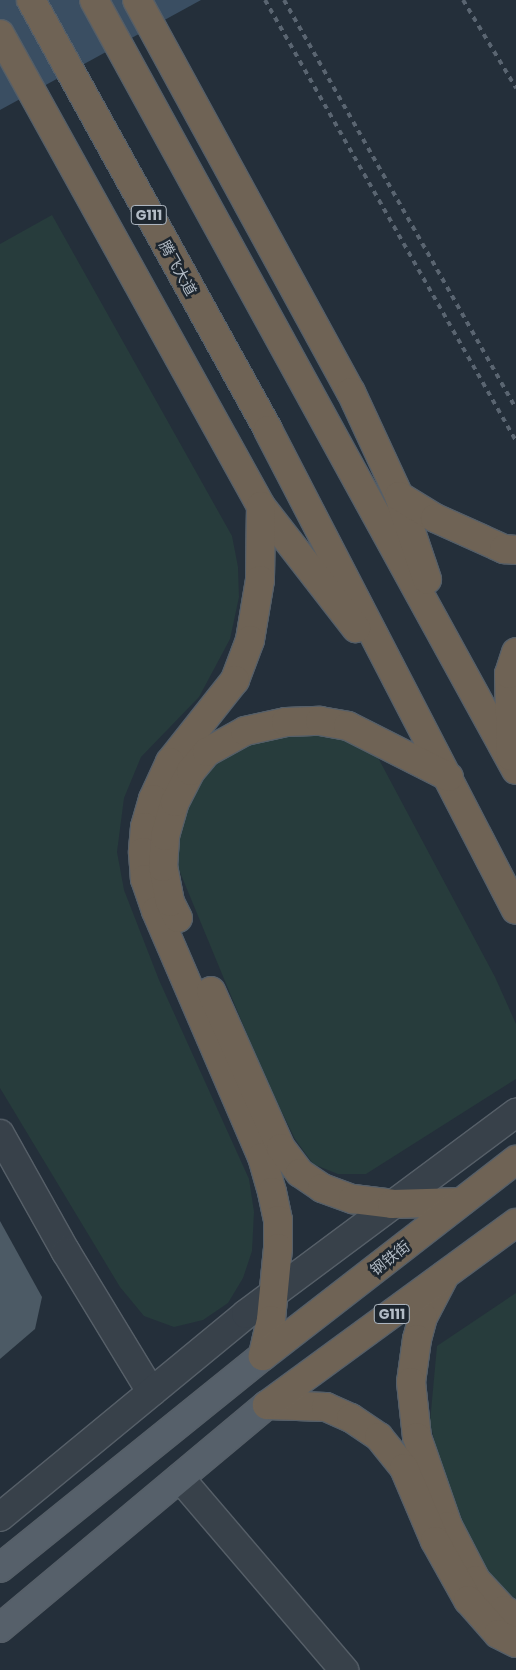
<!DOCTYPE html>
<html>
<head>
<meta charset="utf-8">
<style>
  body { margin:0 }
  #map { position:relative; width:516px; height:1670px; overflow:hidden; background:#242f3a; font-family:Poppins,"Noto Sans SC",sans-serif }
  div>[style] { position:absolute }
  .green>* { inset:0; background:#273c3c }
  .water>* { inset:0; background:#3a4e62 }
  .building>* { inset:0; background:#4c5a65 }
  .roads { filter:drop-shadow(1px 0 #565f68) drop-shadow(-1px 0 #565f68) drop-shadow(0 1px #565f68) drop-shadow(0 -1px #565f68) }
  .minor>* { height:28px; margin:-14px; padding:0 14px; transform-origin:14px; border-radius:14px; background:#38414a }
  .major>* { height:28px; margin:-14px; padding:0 14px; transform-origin:14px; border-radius:14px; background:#56606a }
  .highway>* { height:28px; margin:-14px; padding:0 14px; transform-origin:14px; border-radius:14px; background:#6f6355 }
  .rail>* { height:4px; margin-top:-2px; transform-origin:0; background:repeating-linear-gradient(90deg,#5a6571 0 5px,transparent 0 10px) }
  span { translate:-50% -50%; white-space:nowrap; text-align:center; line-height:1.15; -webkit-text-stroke:5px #1d262f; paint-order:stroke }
  .shield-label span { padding:1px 4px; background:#1d262f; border:1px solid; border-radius:4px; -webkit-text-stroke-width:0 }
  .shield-label { font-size:14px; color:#b3bcc6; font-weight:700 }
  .street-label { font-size:15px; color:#b3bcc6 }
</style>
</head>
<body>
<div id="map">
  <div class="green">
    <div style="clip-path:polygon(52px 215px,232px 536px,238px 567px,239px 597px,230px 639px,199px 697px,141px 757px,124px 798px,117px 852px,124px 890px,159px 980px,249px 1179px,254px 1212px,252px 1251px,243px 1278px,228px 1303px,203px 1320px,174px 1327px,144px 1316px,120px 1287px,0 1088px,0 244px)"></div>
    <div style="clip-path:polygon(332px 734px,375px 752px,495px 977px,516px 1024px,516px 1079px,366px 1174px,338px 1174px,313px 1164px,295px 1139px,265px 1078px,177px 865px,182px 818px,195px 787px,222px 758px,264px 736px)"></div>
    <div style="clip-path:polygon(516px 1293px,516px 1599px,495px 1584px,468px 1535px,438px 1457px,430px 1422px,437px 1346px)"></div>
  </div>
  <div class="water">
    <div style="clip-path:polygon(0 0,201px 0,0 110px)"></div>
  </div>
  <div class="building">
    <div style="clip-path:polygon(0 1221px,42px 1297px,35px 1329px,0 1359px)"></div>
  </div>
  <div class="roads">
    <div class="minor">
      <div style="left:0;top:1134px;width:135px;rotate:60.8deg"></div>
      <div style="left:66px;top:1252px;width:164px;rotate:58.7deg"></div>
      <div style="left:180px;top:1478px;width:253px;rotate:49.5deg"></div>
      <div style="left:0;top:1517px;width:319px;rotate:-39.5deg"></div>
      <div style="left:246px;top:1314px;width:337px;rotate:-36.7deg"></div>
    </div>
    <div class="major">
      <div style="left:0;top:1568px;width:338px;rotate:-38.9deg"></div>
      <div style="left:0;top:1628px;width:348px;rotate:-39.9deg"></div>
    </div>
    <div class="highway">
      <div style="left:31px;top:0;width:491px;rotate:61.1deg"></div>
      <div style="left:268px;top:430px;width:540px;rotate:62.68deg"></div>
      <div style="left:94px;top:0;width:878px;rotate:61.27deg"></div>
      <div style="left:137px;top:0;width:447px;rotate:61.4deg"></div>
      <div style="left:351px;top:392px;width:115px;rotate:65.2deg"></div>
      <div style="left:399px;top:496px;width:88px;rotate:71.4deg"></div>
      <div style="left:0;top:34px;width:539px;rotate:61.06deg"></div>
      <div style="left:261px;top:506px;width:155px;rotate:52.1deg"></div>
      <div style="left:399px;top:496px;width:42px;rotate:31.4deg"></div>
      <div style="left:435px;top:518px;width:76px;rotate:24.2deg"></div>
      <div style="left:504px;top:549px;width:12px;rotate:5deg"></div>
      <div style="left:261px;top:506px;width:74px;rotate:90.8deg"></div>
      <div style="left:260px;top:580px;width:61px;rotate:99.5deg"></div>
      <div style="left:250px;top:640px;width:43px;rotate:110.6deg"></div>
      <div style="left:235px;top:680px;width:105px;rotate:128.4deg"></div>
      <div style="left:170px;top:762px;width:41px;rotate:114.7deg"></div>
      <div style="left:153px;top:799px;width:29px;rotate:106deg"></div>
      <div style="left:145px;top:827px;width:25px;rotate:95deg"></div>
      <div style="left:143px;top:852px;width:27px;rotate:86deg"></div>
      <div style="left:145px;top:879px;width:34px;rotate:71deg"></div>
      <div style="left:156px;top:911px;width:268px;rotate:66.7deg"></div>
      <div style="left:262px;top:1157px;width:36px;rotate:74deg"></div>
      <div style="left:272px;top:1192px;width:29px;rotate:78deg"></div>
      <div style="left:278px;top:1220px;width:28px;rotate:90deg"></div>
      <div style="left:278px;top:1248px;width:72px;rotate:95.6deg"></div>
      <div style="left:271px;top:1320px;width:37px;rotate:103deg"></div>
      <div style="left:511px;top:756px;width:82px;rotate:-91.4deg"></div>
      <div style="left:509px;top:674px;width:23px;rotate:-72deg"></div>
      <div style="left:178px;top:918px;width:18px;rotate:-117deg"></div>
      <div style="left:170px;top:902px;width:36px;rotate:-101deg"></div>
      <div style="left:163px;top:867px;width:31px;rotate:-86deg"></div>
      <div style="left:165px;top:836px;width:35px;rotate:-74deg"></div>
      <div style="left:175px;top:802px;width:35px;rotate:-63deg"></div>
      <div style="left:191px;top:771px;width:25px;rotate:-50deg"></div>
      <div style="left:207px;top:752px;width:43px;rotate:-28.9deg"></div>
      <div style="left:245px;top:731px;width:42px;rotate:-12.4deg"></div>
      <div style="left:286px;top:722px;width:34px;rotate:-2deg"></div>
      <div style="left:320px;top:721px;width:28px;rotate:10deg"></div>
      <div style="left:348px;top:726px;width:113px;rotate:26.8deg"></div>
      <div style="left:211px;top:991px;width:172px;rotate:66deg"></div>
      <div style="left:281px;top:1148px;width:31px;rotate:53deg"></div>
      <div style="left:300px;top:1173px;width:27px;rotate:34deg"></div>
      <div style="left:322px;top:1188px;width:33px;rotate:20deg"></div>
      <div style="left:353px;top:1199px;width:39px;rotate:7deg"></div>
      <div style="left:392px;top:1204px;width:69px;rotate:-1.7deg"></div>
      <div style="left:445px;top:1275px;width:47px;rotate:117.6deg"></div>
      <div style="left:423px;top:1317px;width:23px;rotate:105deg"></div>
      <div style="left:417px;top:1339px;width:43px;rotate:97.9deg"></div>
      <div style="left:411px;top:1382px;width:55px;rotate:83.8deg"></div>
      <div style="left:417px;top:1437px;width:94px;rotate:70.8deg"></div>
      <div style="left:448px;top:1526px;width:61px;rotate:62.6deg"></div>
      <div style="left:476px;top:1580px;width:41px;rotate:47deg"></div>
      <div style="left:504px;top:1610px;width:13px;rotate:27deg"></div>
      <div style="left:263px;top:1356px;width:320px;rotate:-37.8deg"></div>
      <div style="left:267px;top:1405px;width:59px;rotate:1.9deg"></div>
      <div style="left:326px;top:1407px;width:27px;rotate:24deg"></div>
      <div style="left:351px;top:1418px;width:34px;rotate:34deg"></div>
      <div style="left:379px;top:1437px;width:40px;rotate:51deg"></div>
      <div style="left:404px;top:1468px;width:79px;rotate:67deg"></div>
      <div style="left:435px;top:1541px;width:68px;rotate:60.8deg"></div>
      <div style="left:468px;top:1600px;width:45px;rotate:48.6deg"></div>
      <div style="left:498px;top:1634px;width:20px;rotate:27deg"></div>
      <div style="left:267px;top:1405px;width:308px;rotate:-36.2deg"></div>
    </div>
  </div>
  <div class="rail">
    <div style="left:265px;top:0;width:507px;rotate:60.35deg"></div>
    <div style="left:284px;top:0;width:470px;rotate:60.4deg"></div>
    <div style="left:463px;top:0;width:103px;rotate:58.9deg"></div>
  </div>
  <div class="shield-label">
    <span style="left:149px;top:215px">G111</span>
    <span style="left:392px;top:1314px">G111</span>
  </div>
  <div class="street-label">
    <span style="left:178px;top:268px;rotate:61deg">腾飞大道</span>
    <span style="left:390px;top:1258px;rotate:-38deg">钢铁街</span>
  </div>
</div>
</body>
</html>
